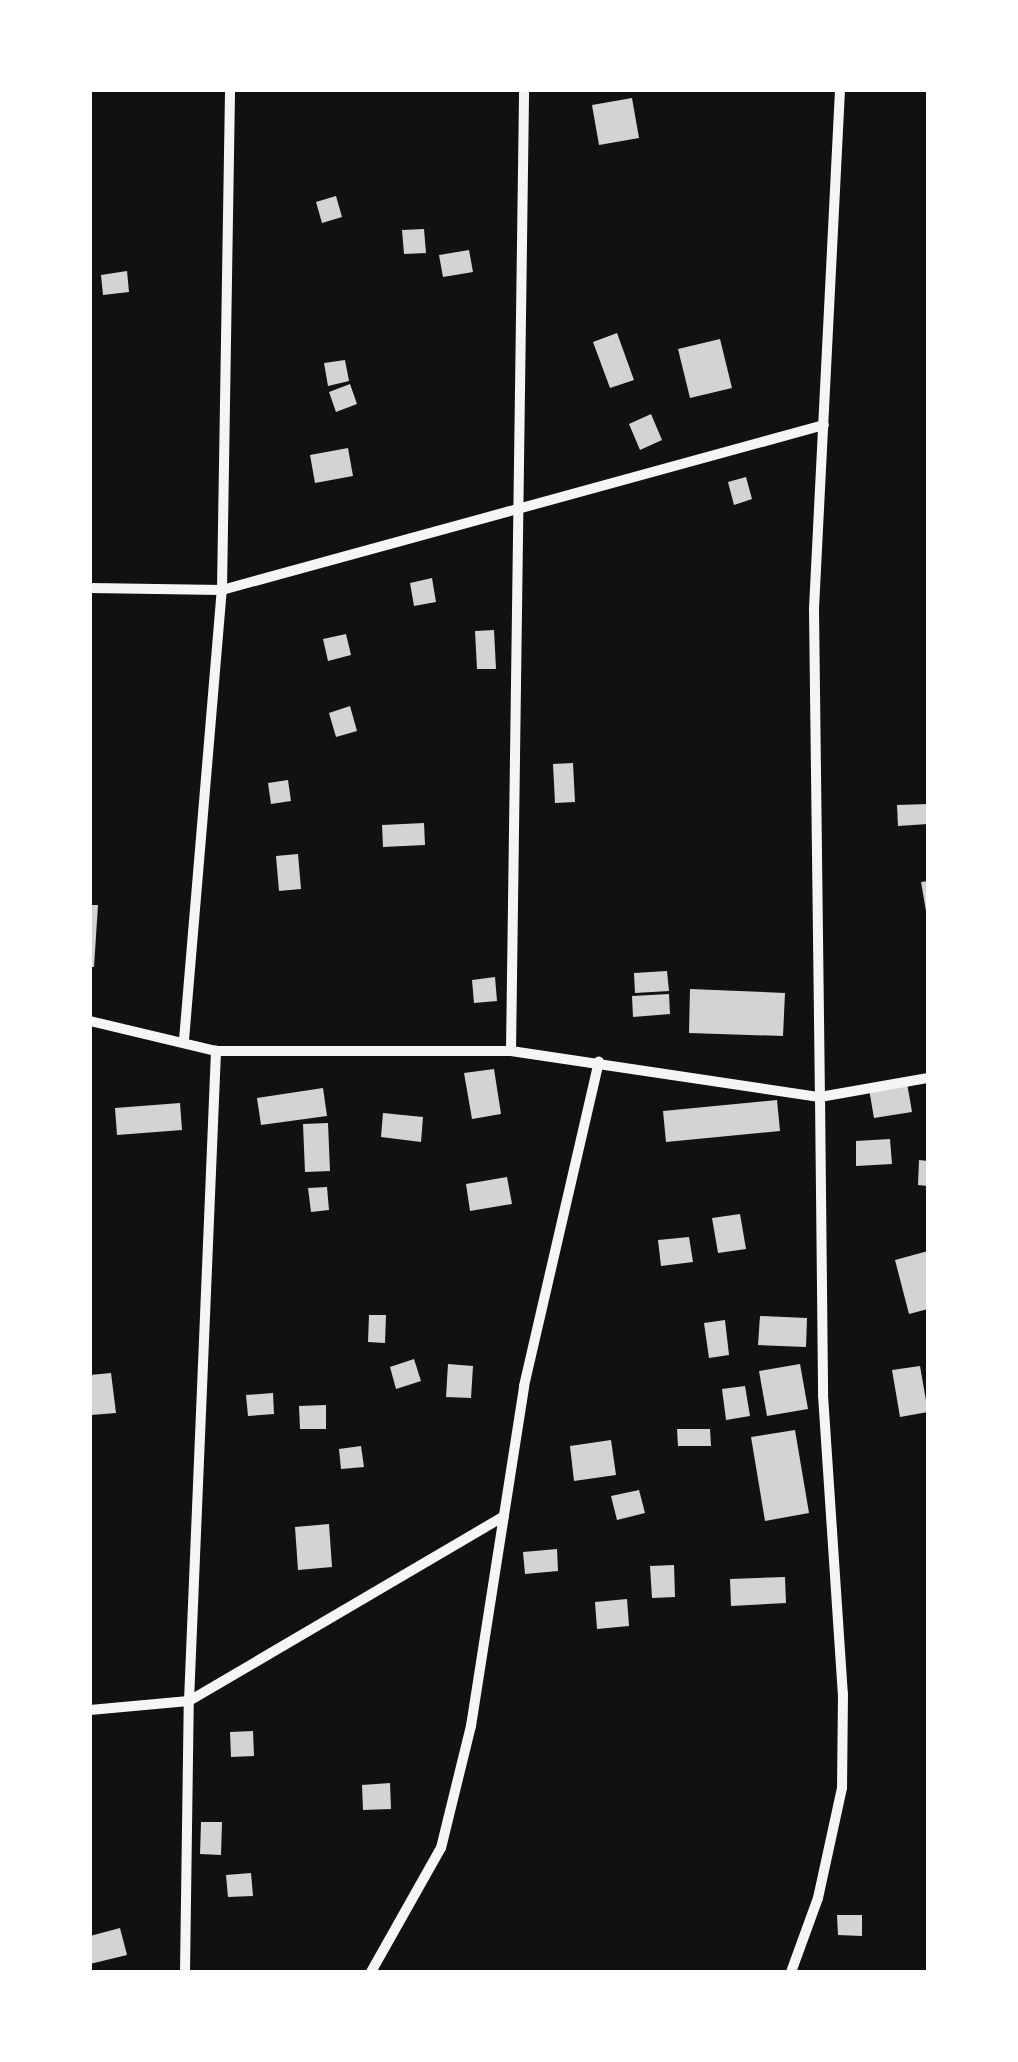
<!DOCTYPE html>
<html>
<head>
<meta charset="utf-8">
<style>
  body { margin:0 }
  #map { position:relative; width:1018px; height:2062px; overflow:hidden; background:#111; font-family:"Exo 2",sans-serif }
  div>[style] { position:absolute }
  .building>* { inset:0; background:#d3d3d3 }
  .minor>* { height:10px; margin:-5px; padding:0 5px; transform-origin:5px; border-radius:5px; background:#f5f5f5 }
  span { translate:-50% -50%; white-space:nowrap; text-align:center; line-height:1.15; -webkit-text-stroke:9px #fff; paint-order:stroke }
  .frame { position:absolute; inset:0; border:92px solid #fff; pointer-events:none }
</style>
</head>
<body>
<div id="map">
  <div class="building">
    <div style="clip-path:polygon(632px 98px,639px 138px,599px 145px,592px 105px)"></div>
    <div style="clip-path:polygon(336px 196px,342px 217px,322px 223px,316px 202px)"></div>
    <div style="clip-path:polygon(424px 229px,426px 253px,404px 254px,402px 230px)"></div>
    <div style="clip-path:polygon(469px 250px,473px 272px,443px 277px,439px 255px)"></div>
    <div style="clip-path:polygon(127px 271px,129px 292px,103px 295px,101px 275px)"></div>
    <div style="clip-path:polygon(617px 333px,634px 380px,610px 388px,593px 342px)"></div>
    <div style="clip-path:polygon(720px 339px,732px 388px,690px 398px,678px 349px)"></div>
    <div style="clip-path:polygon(345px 360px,349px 381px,328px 386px,324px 363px)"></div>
    <div style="clip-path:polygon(350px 384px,357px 404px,336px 412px,329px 392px)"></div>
    <div style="clip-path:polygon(651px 414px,662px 440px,640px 450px,629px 424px)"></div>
    <div style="clip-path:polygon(348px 448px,353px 476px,315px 483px,310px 455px)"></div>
    <div style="clip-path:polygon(746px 477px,752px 499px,734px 505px,728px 482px)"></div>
    <div style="clip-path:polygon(432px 578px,436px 602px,414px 606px,410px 583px)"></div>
    <div style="clip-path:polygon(494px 630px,496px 669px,477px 669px,475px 631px)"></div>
    <div style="clip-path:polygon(346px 634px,351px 655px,328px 661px,323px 639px)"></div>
    <div style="clip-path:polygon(350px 706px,357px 731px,336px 737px,329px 713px)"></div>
    <div style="clip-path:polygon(573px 763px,575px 802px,555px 803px,553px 764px)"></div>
    <div style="clip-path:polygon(288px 780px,291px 801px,271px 804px,268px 783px)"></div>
    <div style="clip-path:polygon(928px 804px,928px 824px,898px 826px,897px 805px)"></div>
    <div style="clip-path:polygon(424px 823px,425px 845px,383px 847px,382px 825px)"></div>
    <div style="clip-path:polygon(298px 854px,301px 889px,279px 891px,276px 856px)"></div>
    <div style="clip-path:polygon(928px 881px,928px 911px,926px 911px,921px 882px)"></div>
    <div style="clip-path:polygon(90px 905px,98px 905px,94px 967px,90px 967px)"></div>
    <div style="clip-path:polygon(667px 971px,669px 991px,635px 993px,634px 973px)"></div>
    <div style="clip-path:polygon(495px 977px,497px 1001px,474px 1003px,472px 980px)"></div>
    <div style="clip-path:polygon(690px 989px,785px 993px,783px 1036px,689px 1033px)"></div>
    <div style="clip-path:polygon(669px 994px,670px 1014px,633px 1017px,632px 996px)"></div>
    <div style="clip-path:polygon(494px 1069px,501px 1114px,472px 1119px,464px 1073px)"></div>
    <div style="clip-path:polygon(907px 1083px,912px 1112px,874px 1118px,869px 1089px)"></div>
    <div style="clip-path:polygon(323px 1088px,327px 1116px,261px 1125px,257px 1098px)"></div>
    <div style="clip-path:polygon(777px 1100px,780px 1131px,666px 1142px,663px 1111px)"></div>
    <div style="clip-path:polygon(180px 1103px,182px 1130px,117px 1135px,115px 1108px)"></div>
    <div style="clip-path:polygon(383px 1113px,423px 1117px,421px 1142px,381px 1137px)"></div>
    <div style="clip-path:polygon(328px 1123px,330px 1171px,305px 1172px,303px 1124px)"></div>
    <div style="clip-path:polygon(890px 1139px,892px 1164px,856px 1166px,856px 1141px)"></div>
    <div style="clip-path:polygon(919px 1160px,928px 1161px,928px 1186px,918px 1185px)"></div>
    <div style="clip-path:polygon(507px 1177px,512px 1204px,470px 1211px,466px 1184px)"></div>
    <div style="clip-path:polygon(327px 1187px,329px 1210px,311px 1212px,308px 1188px)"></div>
    <div style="clip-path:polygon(740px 1214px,746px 1249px,718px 1253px,712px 1218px)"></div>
    <div style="clip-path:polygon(689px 1237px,693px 1262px,661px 1266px,658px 1240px)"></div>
    <div style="clip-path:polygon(928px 1251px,928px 1309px,909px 1314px,895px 1260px)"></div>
    <div style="clip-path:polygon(369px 1315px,386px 1315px,385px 1343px,368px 1342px)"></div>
    <div style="clip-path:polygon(760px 1316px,807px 1318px,806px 1347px,758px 1345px)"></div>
    <div style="clip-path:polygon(725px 1320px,729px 1355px,709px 1358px,704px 1323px)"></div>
    <div style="clip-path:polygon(414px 1359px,421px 1381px,396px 1389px,390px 1367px)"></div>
    <div style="clip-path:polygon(448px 1364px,473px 1366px,471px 1398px,446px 1397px)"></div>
    <div style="clip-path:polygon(800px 1364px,808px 1409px,767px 1416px,759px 1371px)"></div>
    <div style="clip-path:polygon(920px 1366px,928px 1412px,900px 1417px,892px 1370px)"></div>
    <div style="clip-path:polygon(111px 1373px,116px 1413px,91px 1415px,90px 1375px)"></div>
    <div style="clip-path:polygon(745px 1386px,750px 1416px,726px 1420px,722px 1389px)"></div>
    <div style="clip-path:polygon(273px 1393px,274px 1414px,248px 1416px,246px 1395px)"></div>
    <div style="clip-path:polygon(326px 1405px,326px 1429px,300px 1429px,299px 1406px)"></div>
    <div style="clip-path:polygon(677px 1429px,710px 1429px,711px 1446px,678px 1446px)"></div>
    <div style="clip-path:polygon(795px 1430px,809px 1513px,765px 1521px,751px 1437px)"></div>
    <div style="clip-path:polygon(611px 1440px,616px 1475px,574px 1481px,570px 1446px)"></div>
    <div style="clip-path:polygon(361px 1446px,364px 1467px,341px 1469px,339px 1449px)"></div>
    <div style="clip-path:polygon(639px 1490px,645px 1513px,617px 1520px,611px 1496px)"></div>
    <div style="clip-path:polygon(329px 1524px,332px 1567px,298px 1570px,295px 1527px)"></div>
    <div style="clip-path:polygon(557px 1549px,558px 1571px,525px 1574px,523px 1552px)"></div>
    <div style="clip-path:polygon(674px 1565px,675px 1597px,652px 1598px,650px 1566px)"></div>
    <div style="clip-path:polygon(785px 1577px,786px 1603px,731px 1606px,730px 1579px)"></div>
    <div style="clip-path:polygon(627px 1599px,629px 1626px,597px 1629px,595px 1602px)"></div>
    <div style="clip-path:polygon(253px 1731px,254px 1756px,231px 1757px,230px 1732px)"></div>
    <div style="clip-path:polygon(390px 1783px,391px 1809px,363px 1810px,362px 1785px)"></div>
    <div style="clip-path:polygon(201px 1822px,222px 1822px,221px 1855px,200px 1854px)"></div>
    <div style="clip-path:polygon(251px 1873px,253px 1896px,228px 1897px,226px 1875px)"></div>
    <div style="clip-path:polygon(837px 1915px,862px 1915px,862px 1936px,838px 1935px)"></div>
    <div style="clip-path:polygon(120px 1928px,127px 1955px,90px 1964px,90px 1936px)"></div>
  </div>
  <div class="minor">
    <div style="left:840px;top:90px;width:520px;rotate:92.87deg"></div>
    <div style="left:814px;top:609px;width:488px;rotate:89.3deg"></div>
    <div style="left:820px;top:1097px;width:110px;rotate:-10deg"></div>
    <div style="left:90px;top:588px;width:132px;rotate:0.9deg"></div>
    <div style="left:222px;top:590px;width:624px;rotate:-15.33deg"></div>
    <div style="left:90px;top:1021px;width:130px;rotate:13.4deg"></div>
    <div style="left:216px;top:1051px;width:295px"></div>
    <div style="left:511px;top:1051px;width:312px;rotate:8.5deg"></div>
    <div style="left:820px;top:1097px;width:298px;rotate:89.4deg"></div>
    <div style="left:823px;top:1395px;width:300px;rotate:86.2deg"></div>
    <div style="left:843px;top:1694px;width:94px;rotate:90.6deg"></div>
    <div style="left:842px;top:1788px;width:113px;rotate:102.3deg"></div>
    <div style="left:818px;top:1898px;width:79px;rotate:110deg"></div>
    <div style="left:184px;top:1040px;width:452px;rotate:-85.2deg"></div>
    <div style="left:222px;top:590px;width:500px;rotate:-89.08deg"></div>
    <div style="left:511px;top:1051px;width:961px;rotate:-89.22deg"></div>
    <div style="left:90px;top:1710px;width:99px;rotate:-5.2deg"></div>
    <div style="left:189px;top:1701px;width:651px;rotate:-87.62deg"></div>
    <div style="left:185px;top:1972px;width:271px;rotate:-89.2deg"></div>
    <div style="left:189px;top:1701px;width:365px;rotate:-30.4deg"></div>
    <div style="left:371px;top:1972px;width:142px;rotate:-60.6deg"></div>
    <div style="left:441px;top:1848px;width:126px;rotate:-76.2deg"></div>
    <div style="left:471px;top:1726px;width:344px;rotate:-81.1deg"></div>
    <div style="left:524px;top:1386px;width:333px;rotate:-77deg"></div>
  </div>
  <div class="frame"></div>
</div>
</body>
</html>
